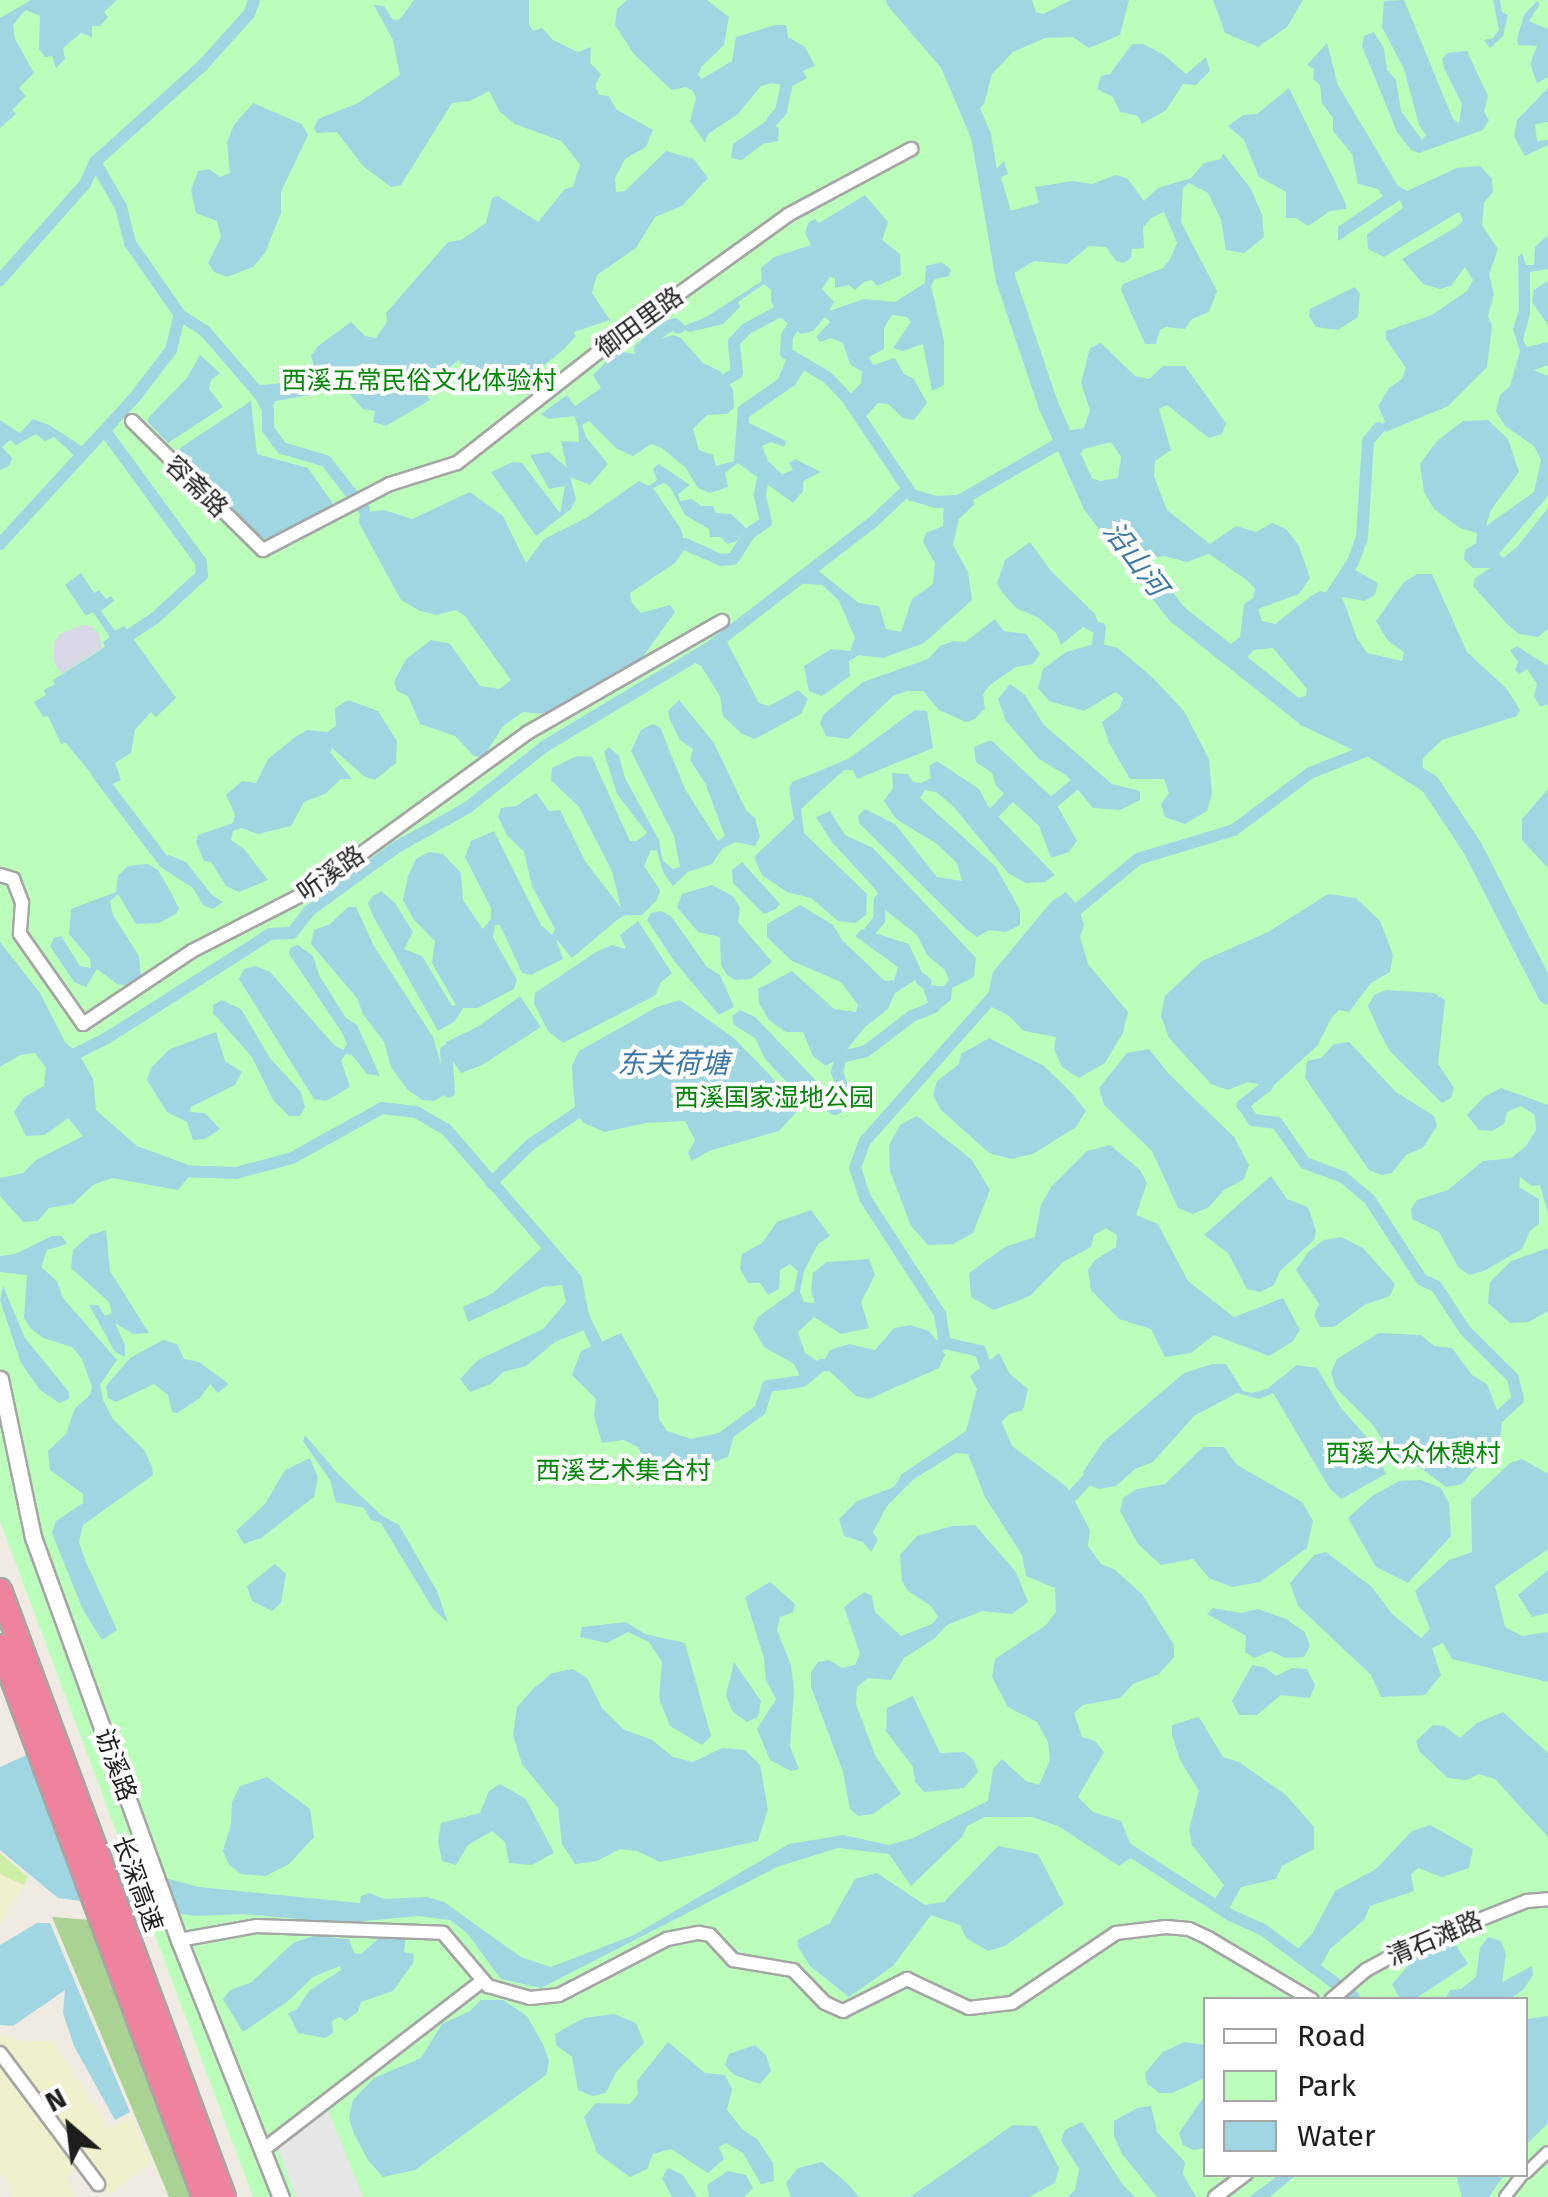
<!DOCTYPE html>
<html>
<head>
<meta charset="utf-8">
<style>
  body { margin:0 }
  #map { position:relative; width:1548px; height:2197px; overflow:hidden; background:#f0ebe2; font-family:"Fira Sans","Noto Sans SC",sans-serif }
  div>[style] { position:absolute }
  .farmland>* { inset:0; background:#f0f0cc }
  .grass>* { inset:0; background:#cdefa3 }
  .forest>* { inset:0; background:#aad393 }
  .park>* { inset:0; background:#bbfebc }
  .parking>* { inset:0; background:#e6e6e6 }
  .plaza>* { inset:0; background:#d7d7e6 }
  .water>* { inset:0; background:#9fd6e2 }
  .canal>* { height:12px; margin:-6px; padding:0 6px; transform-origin:6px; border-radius:6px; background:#9fd6e2 }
  .river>* { height:20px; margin:-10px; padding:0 10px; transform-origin:10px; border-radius:10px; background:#9fd6e2 }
  .roads { filter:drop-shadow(2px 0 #a5a5a5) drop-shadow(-2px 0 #a5a5a5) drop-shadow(0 2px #a5a5a5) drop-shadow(0 -2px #a5a5a5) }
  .pedestrian>* { height:10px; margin:-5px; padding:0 5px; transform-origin:5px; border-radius:5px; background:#fff }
  .minor>* { height:12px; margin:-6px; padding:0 6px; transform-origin:6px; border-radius:6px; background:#fff }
  .tertiary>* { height:15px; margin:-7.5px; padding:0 7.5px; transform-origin:7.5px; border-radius:7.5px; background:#fff }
  .motorway>* { height:22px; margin:-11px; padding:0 11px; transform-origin:11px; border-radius:11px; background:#ef839d }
  span { translate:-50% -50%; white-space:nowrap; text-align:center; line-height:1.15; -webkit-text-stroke:8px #fff; paint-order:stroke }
  .street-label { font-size:25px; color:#1e1e1e }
  .park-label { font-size:25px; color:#018605 }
  .water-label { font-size:28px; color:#3c77a6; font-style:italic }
  .legend { position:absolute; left:1203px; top:1997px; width:325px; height:180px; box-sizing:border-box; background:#fff; border:2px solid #a5a5a5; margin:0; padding:12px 18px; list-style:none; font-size:30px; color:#1e1e1e }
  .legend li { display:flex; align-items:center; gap:20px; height:50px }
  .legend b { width:50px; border:2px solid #a5a5a5 }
  .north { position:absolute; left:20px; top:2077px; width:100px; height:100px; -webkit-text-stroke:8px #fff; paint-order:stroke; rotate:332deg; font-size:28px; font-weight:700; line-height:40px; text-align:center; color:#1e1e1e }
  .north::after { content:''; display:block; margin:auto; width:35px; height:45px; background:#1e1e1e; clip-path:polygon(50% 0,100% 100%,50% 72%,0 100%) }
</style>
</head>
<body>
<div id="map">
  <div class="farmland">
    <div style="clip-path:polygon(0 1874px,24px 1885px,0 1925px)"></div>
    <div style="clip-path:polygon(0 2034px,26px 2042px,52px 2041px,109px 2128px,131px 2116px,151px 2163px,108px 2195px,0 2047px)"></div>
    <div style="clip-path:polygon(0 2059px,79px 2166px,65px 2177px,75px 2197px,12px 2197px,8px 2180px,0 2173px)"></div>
  </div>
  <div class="grass">
    <div style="clip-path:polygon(0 1853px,28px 1877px,24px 1885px,0 1874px)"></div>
  </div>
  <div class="forest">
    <div style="clip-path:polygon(52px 1917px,91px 1920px,201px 2197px,169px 2197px)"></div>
  </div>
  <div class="park">
    <div style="clip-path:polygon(evenodd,0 0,1548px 0,1548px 2197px,253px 2197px,0 1521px,0 0,1206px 2000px,1526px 2000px,1526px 2174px,1206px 2174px,1206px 2000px)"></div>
  </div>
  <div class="parking">
    <div style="clip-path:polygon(328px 2110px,363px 2197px,296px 2197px,277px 2146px)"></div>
  </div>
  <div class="plaza">
    <div style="clip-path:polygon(82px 625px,91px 626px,99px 634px,102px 648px,61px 674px,54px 661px,54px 642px,60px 634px)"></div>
  </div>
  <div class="water">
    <div style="clip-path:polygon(31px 0,117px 0,104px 12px,108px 17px,100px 26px,92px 26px,92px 37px,81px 33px,63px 48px,65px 59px,56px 68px,52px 56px,45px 57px,39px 49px,40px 16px,26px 10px,22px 14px,13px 25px,15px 39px,34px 73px,19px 88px,26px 96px,12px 110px,16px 114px,0 128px,0 18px)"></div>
    <div style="clip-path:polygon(414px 0,529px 0,529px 25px,533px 31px,542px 28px,553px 40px,578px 52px,591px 47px,590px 63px,601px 74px,595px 86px,599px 95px,609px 96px,616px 109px,653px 130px,646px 147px,625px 159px,615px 178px,616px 192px,625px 191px,666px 151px,694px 159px,708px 178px,682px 206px,655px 217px,636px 248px,597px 275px,592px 293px,610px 320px,574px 332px,576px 336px,563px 350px,532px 375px,525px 375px,517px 365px,477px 390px,459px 360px,422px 388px,430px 400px,386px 426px,373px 422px,375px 411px,363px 409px,346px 390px,334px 383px,311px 395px,276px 401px,268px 410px,251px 386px,304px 381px,315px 369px,311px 356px,318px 346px,351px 322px,365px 336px,376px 338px,387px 322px,386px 313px,448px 242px,461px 240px,486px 223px,492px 198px,498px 196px,538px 222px,565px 189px,573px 187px,580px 165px,568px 149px,561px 141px,515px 124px,500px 112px,489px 91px,470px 101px,452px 103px,401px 185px,391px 187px,363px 166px,337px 132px,317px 133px,314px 128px,318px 119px,358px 103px,400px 75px,393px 40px,374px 5px,384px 6px,393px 20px,400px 19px)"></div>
    <div style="clip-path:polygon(627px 0,707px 0,729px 17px,724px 45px,702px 66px,698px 75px,702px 79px,732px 61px,736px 37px,775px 25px,786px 25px,788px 37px,805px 47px,815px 66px,803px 71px,807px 78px,791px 87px,772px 83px,761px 86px,738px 114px,708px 134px,705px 143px,690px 121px,696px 98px,693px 91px,686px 87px,672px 90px,663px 82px,633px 53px,615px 25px,617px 9px)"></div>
    <div style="clip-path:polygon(908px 0,1032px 0,1036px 12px,1043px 14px,1071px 0,1129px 0,1120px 35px,1089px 48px,1073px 37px,1045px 38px,1013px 52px,992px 74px,984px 104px,972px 116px,950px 63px,903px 7px)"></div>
    <div style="clip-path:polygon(1213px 0,1303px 0,1287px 27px,1258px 47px,1225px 33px)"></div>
    <div style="clip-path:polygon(1404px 0,1453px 119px,1459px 123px,1462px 104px,1444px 68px,1442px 59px,1447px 53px,1467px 51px,1488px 96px,1484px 112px,1489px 120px,1483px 130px,1419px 153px,1411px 150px,1397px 132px,1362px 46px,1364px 36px,1374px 32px,1384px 49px,1387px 70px,1396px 80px,1401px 111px,1422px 140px,1426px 135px,1419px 125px,1404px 69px,1382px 27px,1384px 1px)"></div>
    <div style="clip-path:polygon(1493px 0,1500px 0,1502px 12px,1508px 15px,1503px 36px,1490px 48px,1484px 40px,1493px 38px,1499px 30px)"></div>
    <div style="clip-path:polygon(1537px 1px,1540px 4px,1529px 21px,1548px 29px,1548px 77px,1537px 83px,1530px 64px,1537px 46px,1518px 45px,1517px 39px,1524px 15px)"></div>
    <div style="clip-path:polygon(1327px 43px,1338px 85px,1398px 186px,1407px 191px,1457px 168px,1480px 166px,1492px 179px,1493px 192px,1484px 203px,1482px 225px,1498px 249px,1489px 274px,1494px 294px,1488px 316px,1492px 326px,1487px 367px,1448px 406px,1386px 432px,1379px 428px,1385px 422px,1378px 406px,1389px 388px,1402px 379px,1406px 368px,1386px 339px,1386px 331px,1432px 315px,1467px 291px,1473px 280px,1465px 267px,1451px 286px,1440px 289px,1423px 284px,1402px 259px,1458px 226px,1463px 220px,1459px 212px,1384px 257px,1368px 249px,1367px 234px,1403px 208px,1400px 200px,1338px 241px,1338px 227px,1383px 196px,1378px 189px,1358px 184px,1352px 154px,1333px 131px,1333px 118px,1322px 103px,1320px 85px,1313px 79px,1314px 69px,1307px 65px)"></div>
    <div style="clip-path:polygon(1132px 44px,1143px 44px,1163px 54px,1186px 74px,1206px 57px,1210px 71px,1196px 85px,1183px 84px,1166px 110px,1142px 124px,1138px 116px,1120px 112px,1113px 97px,1097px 89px,1101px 76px,1110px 74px)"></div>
    <div style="clip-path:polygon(1289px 88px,1346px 204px,1346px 209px,1330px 211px,1308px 226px,1296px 218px,1286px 218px,1286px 192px,1259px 177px,1244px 140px,1228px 126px,1243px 115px,1257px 114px)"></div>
    <div style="clip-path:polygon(1548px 88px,1548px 122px,1535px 124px,1537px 141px,1548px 140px,1548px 145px,1525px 156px,1514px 136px,1517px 120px)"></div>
    <div style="clip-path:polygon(253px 103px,302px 124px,308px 135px,281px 192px,281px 213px,265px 253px,253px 267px,227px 277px,214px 272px,208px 263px,221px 237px,217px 221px,196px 213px,191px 190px,198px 171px,209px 169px,220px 177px,230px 173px,227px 142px,234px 125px)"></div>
    <div style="clip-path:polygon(769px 119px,779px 129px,778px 141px,763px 144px,742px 160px,731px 158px,733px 144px)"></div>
    <div style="clip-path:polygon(1223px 153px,1251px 189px,1262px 215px,1264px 237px,1244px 253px,1226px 250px,1221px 220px,1208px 193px,1189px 183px,1183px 188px,1181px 222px,1217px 291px,1209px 312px,1192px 319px,1185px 329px,1166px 327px,1160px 330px,1156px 344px,1145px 344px,1121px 290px,1123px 284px,1163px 268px,1170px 259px,1177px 243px,1164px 212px,1151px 218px,1143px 228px,1144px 248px,1132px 249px,1131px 258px,1124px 263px,1116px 261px,1106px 247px,1089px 246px,1067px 264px,1034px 261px,1006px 278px,988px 178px,1004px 161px,1008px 174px,1001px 177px,1011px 211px,1039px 203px,1035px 187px,1073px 181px,1092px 184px,1116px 175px,1127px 178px,1144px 201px,1158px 188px,1191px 178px,1204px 163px,1221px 159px)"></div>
    <div style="clip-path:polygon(865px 195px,888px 222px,882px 240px,900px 254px,901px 275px,877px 286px,872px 280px,864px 282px,855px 290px,849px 285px,835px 288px,835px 278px,830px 277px,822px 289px,834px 302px,829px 311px,864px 299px,895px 302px,925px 283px,926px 266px,941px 262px,951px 269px,949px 276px,935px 279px,931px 286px,944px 341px,944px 385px,932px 391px,923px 344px,903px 351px,893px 348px,911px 322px,907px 317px,892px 315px,884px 328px,884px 349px,869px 357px,873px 365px,895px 358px,904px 374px,914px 379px,927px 403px,914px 420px,903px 418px,888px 404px,878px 403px,861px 422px,847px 398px,861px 383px,862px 372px,850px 364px,843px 343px,831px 338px,820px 342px,816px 337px,830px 322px,825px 317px,813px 331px,801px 334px,781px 318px,771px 302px,771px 290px,764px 284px,738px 302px,740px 307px,723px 324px,690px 332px,679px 328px,706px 317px,762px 281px,761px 268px,774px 257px,811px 245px,805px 233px,808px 223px,815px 219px,819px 223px)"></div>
    <div style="clip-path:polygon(1548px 235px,1548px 269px,1530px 272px,1530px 314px,1523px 340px,1527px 347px,1548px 342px,1548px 365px,1534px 370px,1548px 376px,1548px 496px,1499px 554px,1503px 558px,1517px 547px,1548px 508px,1548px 629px,1538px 637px,1519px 634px,1508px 625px,1473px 586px,1475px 578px,1490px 568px,1473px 568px,1464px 559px,1465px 550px,1476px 543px,1477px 533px,1460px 528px,1434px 509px,1424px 492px,1420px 464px,1437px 441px,1463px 421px,1488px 420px,1508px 439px,1519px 472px,1491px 510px,1486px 526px,1534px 492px,1541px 460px,1534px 446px,1505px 426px,1496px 411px,1500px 395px,1510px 386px,1520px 351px,1513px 329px,1519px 310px,1518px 257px,1522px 253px,1526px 265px,1534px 265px,1535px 247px)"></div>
    <div style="clip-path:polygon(1548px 281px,1548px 325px,1532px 302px,1534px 290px)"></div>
    <div style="clip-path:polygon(1355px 287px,1360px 294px,1358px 317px,1338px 330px,1316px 327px,1309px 316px,1310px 309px)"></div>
    <div style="clip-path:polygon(673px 335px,681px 338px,703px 363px,720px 371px,733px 390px,734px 408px,727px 414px,707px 415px,693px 429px,699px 450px,713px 455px,716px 466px,734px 461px,738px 407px,778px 379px,788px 355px,807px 366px,795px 385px,749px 417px,749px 423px,786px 441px,784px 447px,771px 442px,762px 446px,768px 461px,782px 474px,793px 470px,789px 463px,795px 459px,821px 472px,803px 481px,803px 491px,793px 503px,738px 463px,725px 473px,728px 487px,710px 493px,698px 488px,686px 468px,662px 448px,651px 444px,633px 456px,617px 449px,589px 421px,582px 425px,586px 437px,608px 464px,590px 485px,570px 477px,576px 499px,571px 509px,536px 536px,491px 472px,513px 462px,522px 463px,560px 513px,565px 486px,549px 489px,530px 455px,549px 452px,567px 468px,561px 441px,579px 442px,578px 426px,574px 416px,549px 419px,541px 414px,567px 395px,575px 406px,601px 388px,593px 375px,610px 358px,622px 352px,635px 354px,646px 344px)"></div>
    <div style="clip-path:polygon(1101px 343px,1135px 376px,1149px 379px,1163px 366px,1185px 366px,1226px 423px,1222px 434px,1209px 438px,1167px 405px,1159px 409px,1171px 450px,1155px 461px,1154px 476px,1167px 510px,1210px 544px,1236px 526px,1256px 532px,1272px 523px,1286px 529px,1299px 546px,1310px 578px,1299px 594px,1258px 609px,1262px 621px,1275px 624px,1311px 596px,1320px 591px,1332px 594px,1350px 567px,1378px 583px,1375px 595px,1364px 601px,1342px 597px,1357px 638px,1367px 653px,1402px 661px,1404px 652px,1388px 641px,1376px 621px,1404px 582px,1417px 574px,1432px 574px,1467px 652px,1507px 689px,1520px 710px,1517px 716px,1442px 740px,1423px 758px,1422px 779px,1373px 748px,1307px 717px,1286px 701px,1306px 696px,1307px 689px,1273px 648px,1254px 650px,1247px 657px,1251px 673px,1227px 647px,1240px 637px,1244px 604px,1253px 598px,1255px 589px,1248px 581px,1209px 554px,1187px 562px,1164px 556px,1153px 558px,1148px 576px,1093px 505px,1080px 476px,1101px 481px,1118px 478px,1121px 457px,1111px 442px,1084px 449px,1074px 461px,1061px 432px,1084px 428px,1090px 410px,1081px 383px,1090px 348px)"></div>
    <div style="clip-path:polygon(200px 355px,220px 373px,211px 380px,209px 389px,223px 407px,168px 443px,148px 422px,149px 417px,187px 378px)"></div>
    <div style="clip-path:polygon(251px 401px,257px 454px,308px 468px,336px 508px,269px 541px,251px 531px,204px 487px,177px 450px)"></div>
    <div style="clip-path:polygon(33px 419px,49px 425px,88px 450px,79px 460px,54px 437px,45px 441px,36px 434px,16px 445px,10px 440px,2px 447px,12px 458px,9px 466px,0 470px,0 420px,20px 433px)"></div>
    <div style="clip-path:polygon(659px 464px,690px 485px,678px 494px,680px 501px,692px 499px,701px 506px,713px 506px,716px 513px,731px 514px,746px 528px,737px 541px,728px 544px,720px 537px,710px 537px,709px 529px,685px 515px,670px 487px,664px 483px,653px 488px,681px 529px,686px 547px,675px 563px,630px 593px,632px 603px,641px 613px,670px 605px,675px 612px,640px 661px,545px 714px,523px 712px,503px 726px,483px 758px,474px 756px,455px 736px,420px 724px,408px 696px,397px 691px,394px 682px,406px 659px,431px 640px,450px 644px,480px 686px,499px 689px,511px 680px,465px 616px,456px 610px,437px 615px,420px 611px,401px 600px,359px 523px,360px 513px,384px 510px,412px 519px,470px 492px,503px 516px,526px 563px,544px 539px,586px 518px,639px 481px,649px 486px,657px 480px,653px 469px)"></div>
    <div style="clip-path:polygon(971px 496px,975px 504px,959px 519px,953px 545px,968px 572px,972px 600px,924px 643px,883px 658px,859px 655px,849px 661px,850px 676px,832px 689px,822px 696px,809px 691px,804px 666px,831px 649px,850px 651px,855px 638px,839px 601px,829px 591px,822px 585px,795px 583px,815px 568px,859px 603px,879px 606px,886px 629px,901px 632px,912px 599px,933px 584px,935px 563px,923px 542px,926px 533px,943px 526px,944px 502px)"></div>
    <div style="clip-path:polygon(1030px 542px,1051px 571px,1095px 614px,1100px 628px,1092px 632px,1083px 627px,1061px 645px,1056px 633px,1039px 618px,1016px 608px,1002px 592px,997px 583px,1005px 560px)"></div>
    <div style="clip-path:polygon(81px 573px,94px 593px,99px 590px,106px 599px,111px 596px,114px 601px,101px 611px,115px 631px,124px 626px,176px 698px,156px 717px,151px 712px,135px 730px,131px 753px,115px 763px,121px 780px,103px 788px,66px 743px,61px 744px,48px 716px,43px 717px,34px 702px,46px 695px,44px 690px,55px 684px,53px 680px,105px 647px,103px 642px,110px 637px,93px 612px,86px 616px,65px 585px)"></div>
    <div style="clip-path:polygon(995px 619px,1004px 631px,1026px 634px,1040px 654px,1033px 664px,1016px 667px,990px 685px,983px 694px,985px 708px,975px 719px,966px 722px,939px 710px,923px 691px,907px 691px,893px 696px,848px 739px,826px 736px,820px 723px,824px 714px,863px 682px,928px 659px,940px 646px,953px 641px,965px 642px)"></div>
    <div style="clip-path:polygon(724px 636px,759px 703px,769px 706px,798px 690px,808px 699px,801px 714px,755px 739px,742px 734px,723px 716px,720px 696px,701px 666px,690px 660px)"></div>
    <div style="clip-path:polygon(1098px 643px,1118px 648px,1153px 678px,1184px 711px,1209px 759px,1212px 793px,1207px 811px,1185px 824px,1165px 817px,1161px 804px,1169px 793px,1164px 779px,1130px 779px,1109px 743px,1102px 722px,1119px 709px,1123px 698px,1116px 692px,1084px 711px,1049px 701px,1038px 688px,1043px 669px,1066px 652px)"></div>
    <div style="clip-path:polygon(1517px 646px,1548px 666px,1548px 704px,1540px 707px,1534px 696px,1537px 684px,1527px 669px,1519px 674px,1515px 670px,1518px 662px,1510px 650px)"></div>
    <div style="clip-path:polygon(1010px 684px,1025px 695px,1044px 725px,1112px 784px,1140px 791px,1140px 800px,1120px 810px,1093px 808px,1066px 775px,1039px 759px,1006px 721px,998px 699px)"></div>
    <div style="clip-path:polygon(348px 700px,378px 711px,397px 741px,396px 763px,375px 780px,365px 777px,332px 748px,330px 752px,352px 779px,341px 779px,325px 794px,304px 802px,291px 826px,258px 834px,241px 828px,233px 831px,231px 840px,244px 849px,268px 880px,239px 892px,226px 886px,211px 862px,204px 861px,196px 842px,198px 835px,233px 823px,235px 814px,226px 795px,242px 781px,256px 783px,268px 759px,294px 738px,307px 730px,327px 732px,336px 726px,335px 708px)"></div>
    <div style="clip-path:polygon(679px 700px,714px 743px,746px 810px,755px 818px,760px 837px,755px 846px,736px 842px,723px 848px,712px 864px,688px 872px,673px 886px,663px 872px,657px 851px,651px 850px,644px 866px,660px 890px,657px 900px,642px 915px,626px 915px,617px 920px,572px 958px,556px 939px,563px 959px,531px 975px,522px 973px,500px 925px,495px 925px,493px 937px,517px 980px,514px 989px,478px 1008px,463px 1008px,455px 1021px,438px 1031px,373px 916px,368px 903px,373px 896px,381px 891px,395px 903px,413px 932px,404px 949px,422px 956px,452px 1006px,456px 1005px,432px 963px,435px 941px,414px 920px,403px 900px,408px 876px,416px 859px,429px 852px,443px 854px,461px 873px,463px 900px,483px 929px,491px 919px,491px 908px,465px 857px,471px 841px,494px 831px,541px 925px,552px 935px,555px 929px,532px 886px,524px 852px,507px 835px,498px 817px,501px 808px,516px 806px,536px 793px,549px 811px,560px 810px,585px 861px,621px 908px,612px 871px,579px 807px,551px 780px,552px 768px,577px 756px,592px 757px,630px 841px,637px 841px,647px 833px,617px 794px,604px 752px,609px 747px,619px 756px,625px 778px,659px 840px,663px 861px,673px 869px,680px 867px,674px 836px,631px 751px,641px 730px,652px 724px,660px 727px,685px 789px,718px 841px,725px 836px,705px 783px,690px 760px,693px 749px,680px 740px,670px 720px,668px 711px)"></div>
    <div style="clip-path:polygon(915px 710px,927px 711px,933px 748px,857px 779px,853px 770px,844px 770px,801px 809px,804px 833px,867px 894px,866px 915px,855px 923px,838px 921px,811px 898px,787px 892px,762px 875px,754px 857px,794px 819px,789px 790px,792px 782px,848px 759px)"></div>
    <div style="clip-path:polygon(991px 740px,1053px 798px,1077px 841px,1069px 852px,1051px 858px,1039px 826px,996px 786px,992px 773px,976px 762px,974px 747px)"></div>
    <div style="clip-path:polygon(937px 761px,979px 789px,988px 806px,1055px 875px,1045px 882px,1026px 883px,1008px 873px,953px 806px,936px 792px,925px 790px,920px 798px,996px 867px,1020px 910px,1020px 925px,1006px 932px,989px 930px,977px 937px,966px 929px,859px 823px,858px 816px,865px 809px,895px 824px,937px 877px,962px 881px,957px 863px,937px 844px,896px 819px,884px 801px,893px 788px,892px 773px,908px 774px,913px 782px,921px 783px,931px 778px,929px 766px)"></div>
    <div style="clip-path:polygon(1548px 789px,1548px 868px,1522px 840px,1522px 819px)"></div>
    <div style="clip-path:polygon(830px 811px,845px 835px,873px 848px,976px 958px,974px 977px,952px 988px,951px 1000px,938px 1010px,928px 1003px,922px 985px,944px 986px,949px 980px,945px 970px,927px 955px,917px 935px,884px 909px,876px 890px,832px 842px,816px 817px)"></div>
    <div style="clip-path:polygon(169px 855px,186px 862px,212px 895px,223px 902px,213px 909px,203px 905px,193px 888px,159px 866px,158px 860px)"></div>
    <div style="clip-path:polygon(742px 862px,780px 904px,776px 909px,764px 914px,733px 883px,732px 870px)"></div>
    <div style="clip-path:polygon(148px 864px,158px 870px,174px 898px,179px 909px,176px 914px,159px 923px,136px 924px,118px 894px,110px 901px,113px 915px,139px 956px,141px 977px,130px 986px,117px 984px,97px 969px,86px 987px,74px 982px,50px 946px,54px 938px,61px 936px,80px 966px,91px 968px,90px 959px,69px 934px,71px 909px,116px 892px,118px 876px,128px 866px)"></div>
    <div style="clip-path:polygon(712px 885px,733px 896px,740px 908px,738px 922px,772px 962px,751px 979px,735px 980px,727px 975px,721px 965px,720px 937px,698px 932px,677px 907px,682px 894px)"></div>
    <div style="clip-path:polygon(1066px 892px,1078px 906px,1084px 925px,1080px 937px,1088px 964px,1128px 1012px,1123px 1033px,1105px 1063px,1079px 1078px,1062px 1067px,1054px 1049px,1056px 1037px,1024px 1031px,1009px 1016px,986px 1004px,993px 972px,1051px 902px)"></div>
    <div style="clip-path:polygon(1328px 894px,1356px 898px,1380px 921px,1393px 955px,1390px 972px,1371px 983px,1349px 1012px,1339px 1010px,1332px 1017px,1317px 1046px,1272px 1087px,1248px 1082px,1228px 1090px,1211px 1084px,1169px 1038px,1161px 1016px,1165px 996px,1202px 961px,1268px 932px)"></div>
    <div style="clip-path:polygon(800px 905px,833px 925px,842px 940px,885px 981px,894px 980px,898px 967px,855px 936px,862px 929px,909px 944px,923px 975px,895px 993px,888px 1009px,865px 1027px,841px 1057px,826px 1066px,813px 1056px,803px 1032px,786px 1032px,769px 1020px,759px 1003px,758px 989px,792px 971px,834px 1009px,856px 1012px,858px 1005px,841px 982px,792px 961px,767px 937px,767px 924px)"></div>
    <div style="clip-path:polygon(348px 907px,356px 907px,374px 946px,433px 1037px,449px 1092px,434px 1101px,422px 1100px,407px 1089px,391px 1067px,384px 1042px,363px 1014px,357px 998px,311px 944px,314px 930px,330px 924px)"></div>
    <div style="clip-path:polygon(661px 911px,671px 916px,707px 967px,720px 975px,734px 1007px,719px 1015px,675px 962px,647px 920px,651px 913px)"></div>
    <div style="clip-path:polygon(638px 921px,672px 973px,660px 983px,656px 995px,563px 1043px,548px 1031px,534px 1003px,535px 993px,596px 952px,612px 945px,626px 949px,620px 935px)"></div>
    <div style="clip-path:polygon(0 942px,40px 993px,65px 1042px,79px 1054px,93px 1079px,96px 1110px,137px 1146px,186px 1164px,191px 1174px,178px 1190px,112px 1178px,93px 1185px,73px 1204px,49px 1208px,38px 1221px,23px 1222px,0 1196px,0 1178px,23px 1173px,36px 1160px,83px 1136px,68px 1118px,45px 1135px,26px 1136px,14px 1112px,24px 1097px,44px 1086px,46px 1068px,35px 1053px,20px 1055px,0 1067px)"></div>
    <div style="clip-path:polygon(298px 945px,313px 956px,319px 975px,346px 1018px,357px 1025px,380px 1076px,367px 1074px,352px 1055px,346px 1054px,341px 1060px,350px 1087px,326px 1101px,314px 1099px,239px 979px,244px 969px,255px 966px,270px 972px,334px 1045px,343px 1050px,347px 1044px,341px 1031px,289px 954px,290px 948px)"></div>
    <div style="clip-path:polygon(1386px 990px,1434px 993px,1445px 1000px,1438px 1064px,1454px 1088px,1451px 1098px,1442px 1103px,1390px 1051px,1380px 1033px,1368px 1006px,1374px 995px)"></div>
    <div style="clip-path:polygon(520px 996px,541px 1027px,482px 1065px,461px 1073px,446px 1051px,446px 1042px,479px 1026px)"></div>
    <div style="clip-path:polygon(222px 1000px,241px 1009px,270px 1058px,301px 1092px,305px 1107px,300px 1116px,289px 1116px,273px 1100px,252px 1057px,213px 1013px,213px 1005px)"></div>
    <div style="clip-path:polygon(680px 1000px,734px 1038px,790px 1096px,798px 1110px,779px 1131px,709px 1151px,692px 1161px,688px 1153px,695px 1140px,685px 1121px,645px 1123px,605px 1132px,583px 1123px,575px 1107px,573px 1087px,572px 1066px,579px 1051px,657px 1007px)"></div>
    <div style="clip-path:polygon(740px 1010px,755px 1017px,832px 1097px,815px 1105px,801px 1097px,765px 1059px,755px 1038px,734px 1025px,732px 1016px)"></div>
    <div style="clip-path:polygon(216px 1032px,225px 1061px,242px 1072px,235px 1085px,191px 1107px,190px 1112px,205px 1113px,220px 1129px,205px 1139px,193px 1140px,187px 1122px,167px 1112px,147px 1080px,151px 1068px,170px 1049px)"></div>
    <div style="clip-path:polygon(989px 1038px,1044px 1066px,1070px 1091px,1086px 1111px,1076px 1127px,1033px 1154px,1011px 1159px,989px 1153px,941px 1110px,933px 1095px,937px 1081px,959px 1064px,961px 1054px)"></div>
    <div style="clip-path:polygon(1349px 1042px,1396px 1092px,1434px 1116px,1437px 1126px,1423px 1148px,1406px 1155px,1392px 1173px,1382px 1175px,1369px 1170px,1305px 1078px,1307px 1061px,1321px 1058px,1334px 1044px)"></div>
    <div style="clip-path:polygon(1149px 1049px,1169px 1074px,1234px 1137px,1249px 1165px,1244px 1179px,1224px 1190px,1209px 1207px,1193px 1214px,1178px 1208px,1152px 1151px,1104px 1105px,1099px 1088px,1127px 1053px)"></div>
    <div style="clip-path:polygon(1501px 1088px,1548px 1105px,1548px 1214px,1540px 1185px,1532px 1186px,1520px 1177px,1519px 1187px,1539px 1199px,1539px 1224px,1530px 1231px,1522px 1249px,1484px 1271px,1469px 1275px,1458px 1267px,1439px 1232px,1412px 1219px,1411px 1209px,1417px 1200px,1448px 1190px,1483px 1161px,1511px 1158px,1526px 1146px,1536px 1130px,1535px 1115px,1521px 1106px,1507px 1112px,1504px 1124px,1492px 1131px,1479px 1130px,1467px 1115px,1484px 1097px)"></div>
    <div style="clip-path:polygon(917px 1116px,972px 1160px,990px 1190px,973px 1233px,953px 1244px,928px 1245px,911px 1226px,890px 1171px,889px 1145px,900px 1125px)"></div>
    <div style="clip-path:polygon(1110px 1145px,1140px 1170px,1147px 1183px,1136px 1215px,1158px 1224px,1188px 1281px,1234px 1317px,1283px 1298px,1300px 1330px,1293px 1341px,1269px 1356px,1214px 1335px,1191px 1353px,1165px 1357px,1151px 1329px,1119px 1319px,1091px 1290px,1088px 1270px,1095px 1260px,1116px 1247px,1117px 1235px,1106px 1228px,1094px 1235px,1091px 1247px,1063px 1262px,1030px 1296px,994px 1310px,971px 1297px,969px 1273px,1005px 1247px,1035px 1237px,1041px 1205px,1051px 1187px,1087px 1151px)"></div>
    <div style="clip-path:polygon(1271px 1176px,1287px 1199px,1308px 1207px,1316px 1231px,1314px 1240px,1280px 1271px,1274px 1285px,1260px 1292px,1247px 1289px,1228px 1253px,1204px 1235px)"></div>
    <div style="clip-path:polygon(811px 1210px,830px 1236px,818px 1244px,804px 1271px,800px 1292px,804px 1302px,815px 1303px,811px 1290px,813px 1273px,827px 1262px,869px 1259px,875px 1275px,861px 1302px,869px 1328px,841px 1334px,814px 1317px,798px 1332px,805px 1353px,822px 1364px,830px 1350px,849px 1344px,875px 1350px,894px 1328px,910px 1325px,929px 1331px,940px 1345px,945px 1355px,939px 1368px,869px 1399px,856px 1396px,823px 1365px,802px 1381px,794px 1364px,764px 1347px,753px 1328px,758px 1317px,794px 1291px,798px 1271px,790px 1264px,780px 1270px,779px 1289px,768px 1295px,760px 1283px,748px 1283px,740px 1269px,742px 1254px,762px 1243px,777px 1222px)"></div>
    <div style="clip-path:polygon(106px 1230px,110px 1271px,149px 1333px,133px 1334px,115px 1323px,125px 1345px,125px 1357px,115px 1352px,89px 1305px,98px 1305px,105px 1316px,112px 1313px,109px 1302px,71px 1268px,73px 1250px,90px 1235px)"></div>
    <div style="clip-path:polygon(52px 1236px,62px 1236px,67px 1244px,47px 1250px,41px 1267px,57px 1281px,63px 1298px,117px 1360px,100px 1385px,103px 1400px,113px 1419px,144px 1450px,152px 1467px,153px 1475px,83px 1525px,79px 1542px,86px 1562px,117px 1630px,102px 1640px,83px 1610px,52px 1533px,56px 1521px,83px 1503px,83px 1494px,50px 1470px,48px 1451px,66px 1434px,75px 1408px,90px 1395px,92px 1387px,82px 1359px,72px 1347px,43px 1338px,30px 1328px,24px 1318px,27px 1275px,0 1272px,0 1256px,15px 1254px)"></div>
    <div style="clip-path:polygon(1341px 1237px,1363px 1248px,1395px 1284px,1390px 1296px,1366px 1304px,1334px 1327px,1320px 1327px,1314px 1315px,1319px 1304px,1296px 1270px,1308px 1252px,1324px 1240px)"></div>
    <div style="clip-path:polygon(547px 1243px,576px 1279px,589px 1328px,555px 1342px,526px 1366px,503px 1372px,491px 1384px,470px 1392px,460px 1379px,478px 1360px,543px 1329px,566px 1302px,562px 1285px,543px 1287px,468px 1322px,463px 1307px,493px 1293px)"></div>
    <div style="clip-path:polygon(1548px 1248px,1548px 1311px,1529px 1322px,1510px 1323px,1488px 1303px,1490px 1282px,1511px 1261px)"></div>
    <div style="clip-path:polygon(3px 1286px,25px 1338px,69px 1392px,69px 1399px,59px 1403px,40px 1390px,21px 1363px,0 1300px)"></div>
    <div style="clip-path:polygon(621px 1333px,658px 1399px,659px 1419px,667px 1431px,691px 1439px,736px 1429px,728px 1457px,678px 1475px,651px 1479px,638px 1471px,645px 1462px,638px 1447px,623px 1440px,602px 1443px,594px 1416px,596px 1399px,572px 1375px,581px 1351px)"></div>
    <div style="clip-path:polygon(1379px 1333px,1421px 1335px,1434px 1346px,1452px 1348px,1472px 1375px,1487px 1384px,1502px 1423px,1500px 1439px,1462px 1484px,1446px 1487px,1414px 1463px,1396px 1460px,1372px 1424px,1336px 1388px,1331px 1373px,1337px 1359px)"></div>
    <div style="clip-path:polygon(163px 1340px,177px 1344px,184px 1359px,199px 1362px,229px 1384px,218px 1393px,210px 1384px,200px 1398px,177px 1413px,172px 1412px,168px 1395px,154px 1384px,116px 1402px,108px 1398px,106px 1386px,130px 1358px)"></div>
    <div style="clip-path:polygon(999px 1353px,1010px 1374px,1028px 1389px,1023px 1410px,1009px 1414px,1002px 1422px,1012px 1446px,1067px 1487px,1090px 1530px,1088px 1546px,1101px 1564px,1114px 1569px,1142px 1594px,1174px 1645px,1174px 1657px,1159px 1674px,1133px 1684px,1120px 1698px,1083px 1705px,1074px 1713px,1082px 1737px,1095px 1741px,1104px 1752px,1078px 1797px,1093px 1812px,1121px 1821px,1135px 1855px,1119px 1866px,1058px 1826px,1032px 1817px,985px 1817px,967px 1826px,962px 1837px,911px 1886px,889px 1854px,838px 1848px,777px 1867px,541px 1988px,501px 1979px,467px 1933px,450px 1920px,418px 1916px,343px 1923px,243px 1914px,197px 1916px,58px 1898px,0 1850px,0 1767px,33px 1752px,110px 1873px,142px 1872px,199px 1887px,360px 1903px,361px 1896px,369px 1893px,385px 1899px,427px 1897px,444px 1902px,521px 1957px,551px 1967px,634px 1935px,789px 1844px,843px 1835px,889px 1845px,913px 1838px,988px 1801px,993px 1769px,1002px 1759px,1026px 1781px,1039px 1785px,1050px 1760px,1048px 1742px,1037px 1722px,1008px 1707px,992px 1677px,995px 1659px,1046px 1625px,1056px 1612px,1055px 1588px,1026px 1576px,1022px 1555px,985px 1497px,968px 1454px,956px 1453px,914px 1479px,887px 1506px,873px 1532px,878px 1540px,871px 1552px,863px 1542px,844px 1536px,839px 1519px,857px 1501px,894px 1487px,902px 1474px,966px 1431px,977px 1389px,970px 1376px)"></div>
    <div style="clip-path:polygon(1212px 1364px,1226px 1364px,1243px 1391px,1251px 1393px,1267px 1389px,1297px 1365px,1317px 1368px,1341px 1408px,1372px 1443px,1386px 1474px,1341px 1499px,1330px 1489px,1273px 1393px,1259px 1399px,1237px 1393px,1194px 1416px,1153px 1462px,1135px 1469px,1116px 1486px,1099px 1489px,1089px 1485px,1083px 1472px,1103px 1442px,1184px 1373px)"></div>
    <div style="clip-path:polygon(305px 1435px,339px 1475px,381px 1515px,399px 1525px,437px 1591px,448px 1623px,433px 1609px,381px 1523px,371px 1520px,364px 1508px,336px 1502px,330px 1480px,303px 1441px)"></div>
    <div style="clip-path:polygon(1203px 1447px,1224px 1447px,1237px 1465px,1302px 1502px,1313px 1521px,1307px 1548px,1260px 1582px,1232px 1587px,1209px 1578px,1193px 1559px,1161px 1565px,1138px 1544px,1120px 1511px,1123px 1498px,1137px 1489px,1165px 1484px)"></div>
    <div style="clip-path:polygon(310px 1458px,318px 1478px,314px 1497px,261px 1538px,244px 1544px,236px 1531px,265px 1504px,285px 1470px)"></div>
    <div style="clip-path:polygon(1522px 1459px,1548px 1474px,1548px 1549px,1495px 1586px,1505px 1627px,1522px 1636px,1548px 1632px,1548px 1682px,1452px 1659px,1443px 1643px,1432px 1648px,1441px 1675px,1425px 1695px,1381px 1697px,1371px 1675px,1298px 1606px,1290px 1583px,1314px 1555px,1326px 1552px,1372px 1587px,1392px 1614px,1421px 1638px,1430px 1629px,1415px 1591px,1449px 1560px,1472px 1552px,1471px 1500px,1510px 1463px)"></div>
    <div style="clip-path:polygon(1421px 1480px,1441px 1488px,1449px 1503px,1451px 1536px,1408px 1583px,1376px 1567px,1348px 1518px,1372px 1496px,1399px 1481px)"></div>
    <div style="clip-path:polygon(975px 1525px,1016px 1572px,1028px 1602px,1012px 1614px,982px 1611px,947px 1625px,934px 1639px,904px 1658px,891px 1680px,868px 1678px,857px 1687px,856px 1704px,875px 1755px,901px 1794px,873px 1814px,858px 1816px,850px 1809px,843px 1772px,811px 1687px,811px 1672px,818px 1662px,829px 1660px,842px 1668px,855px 1665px,860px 1654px,844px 1607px,864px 1592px,872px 1596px,875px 1612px,901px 1636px,932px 1624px,938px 1617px,931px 1606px,908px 1591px,902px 1581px,900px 1555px,917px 1536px,952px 1526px)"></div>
    <div style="clip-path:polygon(275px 1564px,286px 1574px,281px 1603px,272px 1611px,252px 1601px,247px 1586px)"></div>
    <div style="clip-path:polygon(1548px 1570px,1548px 1613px,1532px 1617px,1518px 1595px)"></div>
    <div style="clip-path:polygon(770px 1582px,795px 1604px,793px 1612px,780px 1617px,777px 1630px,791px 1665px,794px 1690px,790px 1746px,799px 1769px,791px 1771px,770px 1760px,757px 1729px,776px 1699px,766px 1680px,764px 1658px,745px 1597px)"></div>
    <div style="clip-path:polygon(1213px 1608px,1241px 1613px,1258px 1609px,1286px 1619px,1305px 1632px,1310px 1646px,1304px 1657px,1285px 1658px,1271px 1651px,1254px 1658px,1245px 1652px,1246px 1636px,1207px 1614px)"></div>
    <div style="clip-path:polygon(626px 1622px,645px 1634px,685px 1643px,711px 1736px,702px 1745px,670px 1726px,659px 1698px,662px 1662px,649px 1642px,628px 1632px,607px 1643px,580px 1637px,582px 1627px)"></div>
    <div style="clip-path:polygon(734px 1662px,761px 1701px,758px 1717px,747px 1722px,732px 1711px,726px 1695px)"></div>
    <div style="clip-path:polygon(1252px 1665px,1266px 1668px,1276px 1676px,1292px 1668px,1307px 1669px,1315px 1685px,1310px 1698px,1281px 1695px,1257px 1715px,1239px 1715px,1232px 1701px)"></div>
    <div style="clip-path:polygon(573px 1669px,587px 1678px,602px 1708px,623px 1729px,652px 1740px,673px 1757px,693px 1762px,722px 1748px,745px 1750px,760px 1765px,768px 1809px,758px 1841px,660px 1862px,637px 1851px,620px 1849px,597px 1861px,575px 1864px,562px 1844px,558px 1808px,522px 1764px,513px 1735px,517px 1707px,534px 1688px,552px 1673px)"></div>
    <div style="clip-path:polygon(913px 1696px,940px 1753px,964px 1752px,974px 1760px,978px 1772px,964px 1788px,924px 1792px,915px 1782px,913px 1767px,886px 1731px,887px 1708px)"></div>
    <div style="clip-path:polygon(1503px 1712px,1548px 1753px,1548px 1837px,1495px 1779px,1479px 1774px,1466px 1780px,1448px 1778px,1419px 1751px,1416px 1741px,1433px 1725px,1444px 1726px,1460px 1738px,1477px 1723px)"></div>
    <div style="clip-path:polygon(1199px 1717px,1223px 1757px,1239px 1762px,1286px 1795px,1314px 1827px,1314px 1849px,1282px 1866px,1276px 1879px,1241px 1887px,1227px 1913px,1211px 1904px,1224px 1885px,1192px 1845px,1189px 1830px,1199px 1791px,1180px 1760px,1172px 1735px,1172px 1725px)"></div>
    <div style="clip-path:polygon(267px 1777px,310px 1809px,314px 1837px,289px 1864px,266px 1876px,241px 1874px,229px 1865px,223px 1851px,231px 1824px,232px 1802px,240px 1786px)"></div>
    <div style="clip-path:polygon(500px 1784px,526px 1799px,554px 1853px,532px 1865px,509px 1863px,505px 1842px,492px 1831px,468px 1845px,456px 1865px,442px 1861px,438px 1841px,441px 1823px,480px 1813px,489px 1791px)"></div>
    <div style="clip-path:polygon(1430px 1825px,1473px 1849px,1469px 1868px,1442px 1877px,1418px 1868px,1411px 1875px,1414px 1891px,1370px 1906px,1364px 1920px,1330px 1949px,1318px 1971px,1294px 1953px,1312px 1934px,1335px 1891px,1376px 1869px,1412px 1831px)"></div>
    <div style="clip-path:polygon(998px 1846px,1038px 1854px,1064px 1904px,1005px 1946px,988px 1951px,966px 1938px,960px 1925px,931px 1915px,893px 1966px,849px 1997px,810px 1966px,798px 1947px,798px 1940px,830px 1923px,855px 1879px,877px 1873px,925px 1905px,944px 1902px)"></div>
    <div style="clip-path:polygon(37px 1923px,50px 1923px,130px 2112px,115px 2120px,74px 2046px,63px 2013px,65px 1990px,13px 2026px,0 2025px,0 1945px)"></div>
    <div style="clip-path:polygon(313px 1936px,349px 1939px,354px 1953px,361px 1954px,380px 1937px,406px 1938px,404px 1952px,414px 1954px,413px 1963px,393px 1991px,361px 2002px,358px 2012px,345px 2021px,340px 2017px,332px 2021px,333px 2033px,325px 2038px,298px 2033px,288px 2013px,297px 2009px,310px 1990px,341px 1970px,340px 1966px,313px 1977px,287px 2002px,243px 2032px,223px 1999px,230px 1990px,252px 1982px,293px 1943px)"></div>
    <div style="clip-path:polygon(1488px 1937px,1501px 1941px,1506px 1954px,1502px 1982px,1532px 1966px,1533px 1975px,1523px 1990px,1510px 1999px,1445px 1999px,1450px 1990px,1461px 1989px,1476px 1977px,1480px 1948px)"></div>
    <div style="clip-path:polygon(1454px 1942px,1468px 1964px,1415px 1999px,1400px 1999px,1392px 1984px,1414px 1959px)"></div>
    <div style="clip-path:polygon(481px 2000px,503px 2000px,527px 2016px,544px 2046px,549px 2062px,546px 2075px,415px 2170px,383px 2177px,368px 2160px,354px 2134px,349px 2118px,353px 2100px,374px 2078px,421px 2058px,442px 2024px,470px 2011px)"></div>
    <div style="clip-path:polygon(614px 2014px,636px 2023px,644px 2043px,616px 2072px,606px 2093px,592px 2096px,578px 2090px,572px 2057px,556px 2045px,555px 2034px,584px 2018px)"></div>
    <div style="clip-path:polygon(1548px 2016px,1548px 2123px,1526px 2145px,1526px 2019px)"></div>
    <div style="clip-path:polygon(668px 2042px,705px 2073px,725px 2075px,732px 2089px,727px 2110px,743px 2130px,757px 2139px,773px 2163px,774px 2181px,761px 2184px,743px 2153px,726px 2143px,719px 2147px,724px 2159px,708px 2173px,671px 2149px,653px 2154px,647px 2169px,630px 2177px,597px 2153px,584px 2117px,596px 2103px,630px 2104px,638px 2094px,637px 2081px)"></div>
    <div style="clip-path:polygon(1184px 2042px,1205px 2045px,1205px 2078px,1172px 2093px,1159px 2093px,1147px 2083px,1145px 2073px,1163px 2052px)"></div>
    <div style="clip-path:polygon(755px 2045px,766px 2055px,771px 2071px,760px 2084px,734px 2075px,725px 2065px,729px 2054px)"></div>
    <div style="clip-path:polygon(1205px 2095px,1205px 2148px,1194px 2150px,1183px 2145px,1179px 2133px)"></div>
    <div style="clip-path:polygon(1151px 2106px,1157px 2132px,1185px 2162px,1183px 2174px,1196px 2197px,1157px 2197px,1122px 2154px,1114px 2136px,1114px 2121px,1137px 2108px)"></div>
    <div style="clip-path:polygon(1082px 2122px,1123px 2185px,1135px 2197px,1068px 2197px,1075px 2190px,1079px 2169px,1061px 2141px,1065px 2130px)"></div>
    <div style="clip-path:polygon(1013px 2125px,1037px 2126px,1059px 2168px,1055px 2183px,1029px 2197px,910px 2197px)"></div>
    <div style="clip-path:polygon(822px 2162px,847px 2183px,859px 2197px,791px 2197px,786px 2183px,798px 2168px)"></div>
    <div style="clip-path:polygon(668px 2168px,683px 2175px,697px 2197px,672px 2197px,662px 2178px)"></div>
    <div style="clip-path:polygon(728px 2171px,746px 2175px,753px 2188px,744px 2197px,709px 2197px,707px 2185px)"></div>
    <div style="clip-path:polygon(1280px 2174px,1296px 2175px,1270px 2197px,1249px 2197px)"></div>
    <div style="clip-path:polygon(1456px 2175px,1456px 2174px,1504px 2175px,1489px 2197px,1462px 2197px)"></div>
  </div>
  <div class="canal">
    <div style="left:773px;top:120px;width:12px;rotate:-48deg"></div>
    <div style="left:781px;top:111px;width:25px;rotate:-78deg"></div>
    <div style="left:95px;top:162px;width:52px;rotate:60deg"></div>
    <div style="left:121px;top:207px;width:37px;rotate:76deg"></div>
    <div style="left:130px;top:243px;width:88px;rotate:55.2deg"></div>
    <div style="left:180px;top:315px;width:30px;rotate:33deg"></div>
    <div style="left:205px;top:331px;width:86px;rotate:49.3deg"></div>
    <div style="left:261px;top:396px;width:16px;rotate:63deg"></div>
    <div style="left:268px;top:410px;width:19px;rotate:90deg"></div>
    <div style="left:268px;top:429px;width:24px;rotate:54deg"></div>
    <div style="left:282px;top:448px;width:46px;rotate:16.5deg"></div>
    <div style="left:326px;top:461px;width:62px;rotate:52.2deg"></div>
    <div style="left:0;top:280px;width:128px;rotate:-48.5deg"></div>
    <div style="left:85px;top:184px;width:24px;rotate:-66deg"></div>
    <div style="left:95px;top:162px;width:144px;rotate:-41.9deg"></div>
    <div style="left:202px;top:66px;width:70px;rotate:-47.9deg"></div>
    <div style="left:249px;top:14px;width:15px;rotate:-70deg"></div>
    <div style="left:794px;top:325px;width:13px;rotate:122deg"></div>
    <div style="left:787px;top:336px;width:17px;rotate:93deg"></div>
    <div style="left:786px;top:353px;width:48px;rotate:30.3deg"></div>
    <div style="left:827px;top:377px;width:29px;rotate:46deg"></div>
    <div style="left:847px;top:398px;width:117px;rotate:56.2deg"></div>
    <div style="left:912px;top:495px;width:26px;rotate:16deg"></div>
    <div style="left:937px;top:502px;width:22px;rotate:-3deg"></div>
    <div style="left:959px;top:501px;width:122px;rotate:-29.9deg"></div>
    <div style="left:640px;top:349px;width:33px;rotate:-40deg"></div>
    <div style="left:665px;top:328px;width:10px;rotate:-24deg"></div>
    <div style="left:674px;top:324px;width:6px;rotate:39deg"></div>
    <div style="left:727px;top:379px;width:12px;rotate:-31deg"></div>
    <div style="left:737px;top:373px;width:31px;rotate:-96deg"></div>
    <div style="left:734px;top:342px;width:18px;rotate:-47deg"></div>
    <div style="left:746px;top:329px;width:38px;rotate:-28deg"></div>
    <div style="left:105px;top:431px;width:162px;rotate:53.8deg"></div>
    <div style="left:201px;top:562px;width:13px;rotate:86deg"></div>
    <div style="left:202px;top:575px;width:64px;rotate:137.5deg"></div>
    <div style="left:155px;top:618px;width:47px;rotate:146.3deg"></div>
    <div style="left:0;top:544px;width:200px;rotate:-47.4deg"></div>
    <div style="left:135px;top:397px;width:59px;rotate:-52.5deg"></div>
    <div style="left:171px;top:350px;width:36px;rotate:-76deg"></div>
    <div style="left:685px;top:544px;width:39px;rotate:24deg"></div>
    <div style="left:721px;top:560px;width:12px;rotate:-5deg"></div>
    <div style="left:733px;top:559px;width:31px;rotate:-57deg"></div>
    <div style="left:750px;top:533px;width:19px;rotate:-35deg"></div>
    <div style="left:766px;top:522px;width:28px;rotate:-103deg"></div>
    <div style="left:760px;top:495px;width:13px;rotate:-81deg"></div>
    <div style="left:1332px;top:594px;width:38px;rotate:-57deg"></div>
    <div style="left:1353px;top:562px;width:27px;rotate:-70deg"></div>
    <div style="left:1362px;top:537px;width:96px;rotate:-86.4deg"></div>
    <div style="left:1368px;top:441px;width:17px;rotate:-50deg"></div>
    <div style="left:1098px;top:643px;width:15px;rotate:-82deg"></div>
    <div style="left:97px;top:773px;width:106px;rotate:53deg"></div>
    <div style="left:1055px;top:801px;width:25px;rotate:-40deg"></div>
    <div style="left:996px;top:811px;width:18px;rotate:-47deg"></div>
    <div style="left:1069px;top:916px;width:89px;rotate:-39.6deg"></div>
    <div style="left:1138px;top:859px;width:100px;rotate:-16.8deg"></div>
    <div style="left:1234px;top:830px;width:95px;rotate:-36.9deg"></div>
    <div style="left:1310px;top:773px;width:68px;rotate:-21.6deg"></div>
    <div style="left:870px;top:931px;width:14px;rotate:-51deg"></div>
    <div style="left:879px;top:920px;width:20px;rotate:-87deg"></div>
    <div style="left:921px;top:979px;width:6px;rotate:39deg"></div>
    <div style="left:446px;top:1051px;width:41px;rotate:85.8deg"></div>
    <div style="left:67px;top:1058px;width:45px;rotate:-26.6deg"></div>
    <div style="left:107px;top:1038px;width:193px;rotate:-32.5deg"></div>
    <div style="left:270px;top:934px;width:22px;rotate:-3deg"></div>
    <div style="left:292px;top:933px;width:28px;rotate:-52deg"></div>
    <div style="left:309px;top:911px;width:109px;rotate:-36deg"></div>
    <div style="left:397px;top:847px;width:80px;rotate:-29.1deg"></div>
    <div style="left:467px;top:808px;width:100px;rotate:-38.5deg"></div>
    <div style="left:545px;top:746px;width:195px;rotate:-30.9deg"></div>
    <div style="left:712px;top:646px;width:202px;rotate:-37.6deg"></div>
    <div style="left:872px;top:523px;width:50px;rotate:-43.4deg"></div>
    <div style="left:1267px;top:1086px;width:31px;rotate:142deg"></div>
    <div style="left:1243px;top:1105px;width:18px;rotate:56deg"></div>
    <div style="left:1253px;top:1120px;width:24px;rotate:7deg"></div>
    <div style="left:1277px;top:1123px;width:49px;rotate:55deg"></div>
    <div style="left:1305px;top:1163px;width:40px;rotate:20.2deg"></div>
    <div style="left:1343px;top:1177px;width:35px;rotate:40deg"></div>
    <div style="left:1370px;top:1200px;width:95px;rotate:57deg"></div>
    <div style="left:1422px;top:1280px;width:15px;rotate:23deg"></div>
    <div style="left:1436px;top:1286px;width:53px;rotate:56.6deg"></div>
    <div style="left:1465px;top:1330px;width:68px;rotate:45deg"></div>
    <div style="left:1513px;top:1378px;width:22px;rotate:77deg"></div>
    <div style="left:1518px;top:1399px;width:25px;rotate:137deg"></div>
    <div style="left:823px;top:1101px;width:14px;rotate:34deg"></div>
    <div style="left:835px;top:1109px;width:15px;rotate:-28deg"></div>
    <div style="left:848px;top:1102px;width:32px;rotate:-110deg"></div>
    <div style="left:837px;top:1072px;width:16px;rotate:-75deg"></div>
    <div style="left:841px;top:1057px;width:26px;rotate:-13deg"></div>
    <div style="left:866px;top:1051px;width:58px;rotate:-37.3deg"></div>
    <div style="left:912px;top:1016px;width:24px;rotate:-22deg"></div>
    <div style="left:179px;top:1171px;width:57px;rotate:2deg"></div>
    <div style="left:236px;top:1173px;width:58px;rotate:-15deg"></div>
    <div style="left:292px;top:1158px;width:103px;rotate:-29.1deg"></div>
    <div style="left:382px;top:1108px;width:34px;rotate:7deg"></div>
    <div style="left:416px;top:1112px;width:34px;rotate:30deg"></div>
    <div style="left:446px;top:1129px;width:198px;rotate:49.1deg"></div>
    <div style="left:576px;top:1279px;width:38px;rotate:79deg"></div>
    <div style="left:583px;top:1316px;width:41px;rotate:64.1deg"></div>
    <div style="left:491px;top:1183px;width:54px;rotate:-44.3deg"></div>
    <div style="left:530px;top:1145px;width:58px;rotate:-34.5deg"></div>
    <div style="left:945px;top:1343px;width:29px;rotate:-100deg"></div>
    <div style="left:940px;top:1314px;width:138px;rotate:-122.9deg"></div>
    <div style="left:865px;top:1198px;width:32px;rotate:-108deg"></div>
    <div style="left:855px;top:1168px;width:29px;rotate:-70deg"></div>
    <div style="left:865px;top:1141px;width:199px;rotate:-48.5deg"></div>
    <div style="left:928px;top:1350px;width:18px;rotate:-22deg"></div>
    <div style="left:945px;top:1343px;width:36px;rotate:13deg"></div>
    <div style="left:980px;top:1351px;width:26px;rotate:69deg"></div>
    <div style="left:722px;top:1438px;width:47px;rotate:-36.4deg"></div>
    <div style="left:760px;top:1410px;width:25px;rotate:-72deg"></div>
    <div style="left:768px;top:1386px;width:34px;rotate:-8deg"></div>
    <div style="left:802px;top:1381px;width:26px;rotate:-39deg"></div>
    <div style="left:822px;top:1365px;width:13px"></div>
    <div style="left:1072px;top:1496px;width:22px;rotate:-47deg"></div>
    <div style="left:1123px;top:1846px;width:127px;rotate:32.8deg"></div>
    <div style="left:1230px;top:1915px;width:35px;rotate:24deg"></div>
    <div style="left:1262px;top:1929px;width:114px;rotate:36.5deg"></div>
  </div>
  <div class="river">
    <div style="left:896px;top:0;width:83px;rotate:49.4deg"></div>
    <div style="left:950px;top:63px;width:79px;rotate:67deg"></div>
    <div style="left:981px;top:136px;width:146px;rotate:80.2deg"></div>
    <div style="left:1006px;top:280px;width:134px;rotate:71.3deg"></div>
    <div style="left:1049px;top:407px;width:107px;rotate:65.8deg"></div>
    <div style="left:1093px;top:505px;width:138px;rotate:52.4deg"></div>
    <div style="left:1177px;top:614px;width:166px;rotate:38.4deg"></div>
    <div style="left:1307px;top:717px;width:73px;rotate:25.2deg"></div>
    <div style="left:1373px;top:748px;width:67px;rotate:32.3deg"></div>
    <div style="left:1430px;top:784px;width:76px;rotate:56.3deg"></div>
    <div style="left:1472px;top:847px;width:166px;rotate:62.8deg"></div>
  </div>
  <div class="roads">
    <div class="pedestrian">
      <div style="left:1526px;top:2173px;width:30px;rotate:-44deg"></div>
      <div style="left:1505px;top:2197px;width:29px;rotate:-52deg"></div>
    </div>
    <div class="minor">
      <div style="left:132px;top:421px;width:184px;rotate:44.6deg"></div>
      <div style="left:263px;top:550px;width:143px;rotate:-27.5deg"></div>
      <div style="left:390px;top:484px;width:70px;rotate:-17.4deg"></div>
      <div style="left:457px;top:463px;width:188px;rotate:-38.1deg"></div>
      <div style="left:605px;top:347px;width:226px;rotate:-35.8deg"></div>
      <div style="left:788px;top:215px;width:140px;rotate:-28.2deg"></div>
      <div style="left:0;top:875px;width:14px;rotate:17deg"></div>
      <div style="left:13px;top:879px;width:26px;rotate:69deg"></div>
      <div style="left:22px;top:903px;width:31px;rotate:94deg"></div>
      <div style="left:20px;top:934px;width:110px;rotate:55deg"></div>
      <div style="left:83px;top:1024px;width:131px;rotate:-33.8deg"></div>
      <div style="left:192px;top:951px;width:134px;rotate:-27.1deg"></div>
      <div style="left:311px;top:890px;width:267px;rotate:-36deg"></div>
      <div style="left:527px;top:733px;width:225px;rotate:-29.9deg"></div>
      <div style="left:179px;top:1940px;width:78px;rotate:-10.3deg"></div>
      <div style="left:256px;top:1926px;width:187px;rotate:2.1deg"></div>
      <div style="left:443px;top:1933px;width:70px;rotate:49.7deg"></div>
      <div style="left:488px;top:1986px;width:44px;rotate:15.9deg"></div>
      <div style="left:530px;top:1998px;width:29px;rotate:-6deg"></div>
      <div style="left:559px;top:1995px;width:122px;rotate:-27.4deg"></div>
      <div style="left:667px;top:1939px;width:33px;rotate:-11deg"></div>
      <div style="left:699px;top:1933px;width:11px;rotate:10deg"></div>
      <div style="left:710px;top:1935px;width:34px;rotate:47deg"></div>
      <div style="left:733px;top:1960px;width:61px;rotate:9.5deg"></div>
      <div style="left:793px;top:1970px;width:46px;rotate:45.9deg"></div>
      <div style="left:825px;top:2003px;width:20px;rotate:24deg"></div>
      <div style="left:843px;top:2011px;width:72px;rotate:-26.6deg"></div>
      <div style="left:907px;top:1979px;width:68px;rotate:25.1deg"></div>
      <div style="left:969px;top:2008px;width:43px;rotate:-6.6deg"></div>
      <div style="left:1012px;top:2003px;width:125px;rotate:-33.9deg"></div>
      <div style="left:1116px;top:1933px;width:50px;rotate:-6.8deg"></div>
      <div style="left:1166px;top:1927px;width:23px;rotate:5deg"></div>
      <div style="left:1189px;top:1929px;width:21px;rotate:25deg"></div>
      <div style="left:1208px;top:1938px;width:121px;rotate:30.8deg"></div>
      <div style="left:1331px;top:2000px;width:46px;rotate:-40.6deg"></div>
      <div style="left:1366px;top:1970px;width:42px;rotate:-28.4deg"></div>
      <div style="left:1403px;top:1950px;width:133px;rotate:-21.6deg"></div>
      <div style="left:1527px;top:1901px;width:21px;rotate:-5deg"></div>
      <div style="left:0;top:2053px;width:164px;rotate:53.2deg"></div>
      <div style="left:264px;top:2149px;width:275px;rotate:-37.6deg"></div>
      <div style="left:1215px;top:2197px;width:39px;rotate:-37deg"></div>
    </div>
    <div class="tertiary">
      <div style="left:0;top:1379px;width:161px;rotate:78.2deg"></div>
      <div style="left:33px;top:1537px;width:429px;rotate:70.1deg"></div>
      <div style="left:179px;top:1940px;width:277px;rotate:68.4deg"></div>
    </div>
    <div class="motorway">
      <div style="left:0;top:1590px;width:647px;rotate:69.74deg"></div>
      <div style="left:0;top:1646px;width:588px;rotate:69.68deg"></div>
    </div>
  </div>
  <div class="street-label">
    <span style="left:640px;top:323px;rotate:-36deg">御田里路</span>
    <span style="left:196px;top:487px;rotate:44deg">容斋路</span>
    <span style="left:331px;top:874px;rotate:-35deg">听溪路</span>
    <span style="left:115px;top:1765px;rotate:70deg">访溪路</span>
    <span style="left:137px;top:1884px;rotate:70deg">长深高速</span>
    <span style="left:1435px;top:1939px;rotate:-23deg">清石滩路</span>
  </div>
  <div class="park-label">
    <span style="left:419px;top:381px">西溪五常民俗文化体验村</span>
    <span style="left:774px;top:1098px">西溪国家湿地公园</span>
    <span style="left:1413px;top:1454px">西溪大众休憩村</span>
    <span style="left:623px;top:1471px">西溪艺术集合村</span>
  </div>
  <div class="water-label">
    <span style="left:1135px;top:559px;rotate:53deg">沿山河</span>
    <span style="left:673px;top:1064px">东关荷塘</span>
  </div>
  <ul class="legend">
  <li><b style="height:12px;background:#fff"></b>Road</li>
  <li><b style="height:28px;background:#bbfebc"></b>Park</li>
  <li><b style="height:28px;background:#9fd6e2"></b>Water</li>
  </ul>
  <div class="north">N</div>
</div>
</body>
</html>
